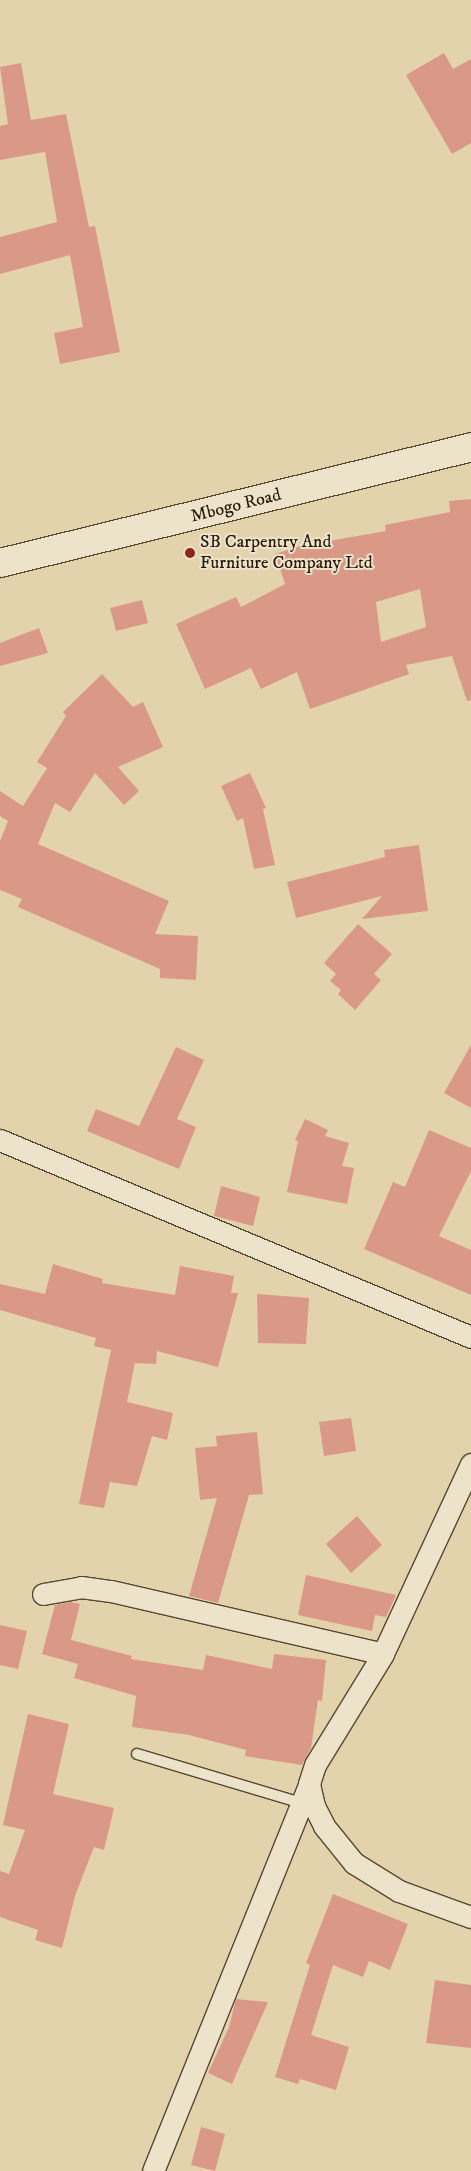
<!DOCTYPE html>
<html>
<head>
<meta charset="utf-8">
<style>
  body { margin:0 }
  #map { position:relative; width:471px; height:2171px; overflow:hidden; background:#e3d3ad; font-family:"IM FELL DW Pica",serif }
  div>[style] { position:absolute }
  .building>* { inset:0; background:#da9987 }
  .roads { filter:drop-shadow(1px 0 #564830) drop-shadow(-1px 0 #564830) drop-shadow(0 1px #564830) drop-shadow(0 -1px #564830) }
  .service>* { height:10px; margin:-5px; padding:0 5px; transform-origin:5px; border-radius:5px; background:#ede2ca }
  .minor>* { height:21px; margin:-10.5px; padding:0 10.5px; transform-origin:10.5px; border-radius:10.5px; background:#ede2ca }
  .secondary>* { height:28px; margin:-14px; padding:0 14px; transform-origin:14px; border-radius:14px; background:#ede2ca }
  .dots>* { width:14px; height:14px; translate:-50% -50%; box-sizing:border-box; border:2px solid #ede2ca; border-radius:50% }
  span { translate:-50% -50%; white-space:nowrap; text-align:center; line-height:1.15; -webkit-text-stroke:4px #ede2ca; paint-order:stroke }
  .street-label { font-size:18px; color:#271906 }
  .poi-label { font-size:18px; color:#271906 }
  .left { translate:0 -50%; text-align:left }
</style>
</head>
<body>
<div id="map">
  <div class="building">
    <div style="clip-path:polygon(444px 53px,453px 69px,471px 59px,471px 143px,452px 154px,406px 75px)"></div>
    <div style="clip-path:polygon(21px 63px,31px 120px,66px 114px,89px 227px,95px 226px,120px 352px,60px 364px,54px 333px,83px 327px,70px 255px,0 274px,0 237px,57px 222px,45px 152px,0 160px,0 126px,8px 124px,0 67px)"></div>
    <div style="clip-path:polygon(evenodd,471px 499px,471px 700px,467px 701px,452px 656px,406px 665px,409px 674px,310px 709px,297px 672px,261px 689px,251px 668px,205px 689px,176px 624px,236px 597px,241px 607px,285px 584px,275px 554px,300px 546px,386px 531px,385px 525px,450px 512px,449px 501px,471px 499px,420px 589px,426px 627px,381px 642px,376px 602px,420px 589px)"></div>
    <div style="clip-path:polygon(142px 600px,148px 623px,116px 631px,110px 608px)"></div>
    <div style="clip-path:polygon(39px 628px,48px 653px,0 666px,0 643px)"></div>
    <div style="clip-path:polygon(102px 674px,133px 707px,143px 702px,163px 747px,118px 767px,139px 791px,124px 805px,95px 773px,70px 812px,55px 803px,38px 844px,169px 901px,155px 934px,198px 936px,196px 980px,160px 978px,160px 969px,18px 907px,22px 899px,0 890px,0 841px,8px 821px,0 816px,0 791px,23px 806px,47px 768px,37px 762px,66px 716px,63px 712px)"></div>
    <div style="clip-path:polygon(250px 773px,266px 808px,263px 809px,275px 865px,254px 869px,243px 818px,237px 821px,221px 786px)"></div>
    <div style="clip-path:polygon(419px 845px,428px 911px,362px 919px,382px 896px,296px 918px,287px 882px,385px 857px,384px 850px)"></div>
    <div style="clip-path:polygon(358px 924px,392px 954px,374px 974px,381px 980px,355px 1010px,338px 994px,341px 990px,330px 981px,336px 974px,324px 963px)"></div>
    <div style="clip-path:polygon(471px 1045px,471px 1108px,444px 1093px)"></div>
    <div style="clip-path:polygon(176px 1047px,204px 1060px,177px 1119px,196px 1127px,179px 1169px,87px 1131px,96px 1109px,139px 1126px)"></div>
    <div style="clip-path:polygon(305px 1119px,328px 1130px,325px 1136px,349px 1143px,342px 1166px,354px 1168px,347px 1204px,287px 1192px,298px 1141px,295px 1140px)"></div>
    <div style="clip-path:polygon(429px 1130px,471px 1148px,471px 1171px,439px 1236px,471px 1250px,471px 1295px,364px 1249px,393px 1182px,405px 1187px)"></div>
    <div style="clip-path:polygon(221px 1186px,260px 1197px,253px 1226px,214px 1216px)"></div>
    <div style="clip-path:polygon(53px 1264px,103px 1279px,102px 1283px,175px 1295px,180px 1266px,234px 1276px,231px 1293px,238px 1293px,218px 1367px,157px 1351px,156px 1364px,135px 1363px,127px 1402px,173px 1413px,167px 1440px,152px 1436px,137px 1486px,110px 1482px,104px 1508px,79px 1504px,111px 1350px,94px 1346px,96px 1338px,0 1310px,0 1284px,45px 1294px)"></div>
    <div style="clip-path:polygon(257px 1294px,309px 1298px,306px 1344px,258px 1343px)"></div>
    <div style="clip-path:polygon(351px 1418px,356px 1451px,324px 1456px,319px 1422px)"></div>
    <div style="clip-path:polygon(257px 1432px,263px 1494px,249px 1495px,218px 1603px,189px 1596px,217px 1498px,200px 1500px,195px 1448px,217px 1446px,216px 1436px)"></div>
    <div style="clip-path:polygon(357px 1516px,382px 1545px,351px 1573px,326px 1544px)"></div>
    <div style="clip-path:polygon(306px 1575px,396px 1595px,386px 1617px,375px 1615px,372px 1631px,298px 1615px)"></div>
    <div style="clip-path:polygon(70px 1602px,80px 1604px,71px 1640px,132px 1656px,131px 1659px,203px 1670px,206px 1655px,272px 1669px,274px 1654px,326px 1660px,322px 1701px,318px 1700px,311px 1748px,302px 1765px,245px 1756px,246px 1750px,189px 1735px,132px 1727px,136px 1696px,74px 1678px,78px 1664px,42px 1654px,55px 1605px)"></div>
    <div style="clip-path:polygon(0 1625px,27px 1631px,18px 1669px,0 1665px)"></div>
    <div style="clip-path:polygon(28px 1714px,69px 1724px,53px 1794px,114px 1808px,104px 1850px,94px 1847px,75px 1896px,62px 1948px,35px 1940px,38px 1930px,0 1917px,0 1871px,9px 1874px,25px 1830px,3px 1825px)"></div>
    <div style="clip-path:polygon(333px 1894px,408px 1924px,390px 1970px,369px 1961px,363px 1977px,333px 1965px,311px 2035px,349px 2047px,336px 2090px,300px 2079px,298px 2084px,275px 2077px,310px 1965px,306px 1963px)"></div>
    <div style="clip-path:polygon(435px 1980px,471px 1985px,471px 2048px,426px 2043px)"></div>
    <div style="clip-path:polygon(236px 1999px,268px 2002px,232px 2084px,208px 2073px,229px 2027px)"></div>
    <div style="clip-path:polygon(201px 2127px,225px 2134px,215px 2171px,191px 2165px)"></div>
  </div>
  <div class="roads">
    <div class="service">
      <div style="left:137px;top:1754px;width:171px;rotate:16.6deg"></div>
    </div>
    <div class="minor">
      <div style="left:0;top:1140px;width:511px;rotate:22.7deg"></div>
      <div style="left:471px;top:1464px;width:209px;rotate:114.9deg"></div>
      <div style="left:383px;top:1654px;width:130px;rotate:121.5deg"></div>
      <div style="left:315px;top:1765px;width:20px;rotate:108deg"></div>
      <div style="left:309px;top:1784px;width:23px;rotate:77deg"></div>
      <div style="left:314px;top:1806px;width:22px;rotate:63deg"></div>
      <div style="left:324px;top:1826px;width:48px;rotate:51deg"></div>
      <div style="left:354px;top:1863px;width:53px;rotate:31.9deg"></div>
      <div style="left:399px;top:1891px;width:77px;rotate:19.9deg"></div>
      <div style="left:43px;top:1594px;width:39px;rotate:-10deg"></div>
      <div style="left:81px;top:1587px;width:30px;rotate:8deg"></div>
      <div style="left:111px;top:1591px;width:279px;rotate:13deg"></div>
      <div style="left:153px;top:2171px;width:417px;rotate:-68deg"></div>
    </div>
    <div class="secondary">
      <div style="left:0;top:563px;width:485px;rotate:-13.8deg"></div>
    </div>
  </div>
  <div class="dots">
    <div style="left:190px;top:553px;background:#8f2418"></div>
  </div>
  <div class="street-label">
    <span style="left:236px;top:506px;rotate:-14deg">Mbogo Road</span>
  </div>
  <div class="poi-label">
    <span class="left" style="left:200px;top:553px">SB Carpentry And<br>Furniture Company Ltd</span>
  </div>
</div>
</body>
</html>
